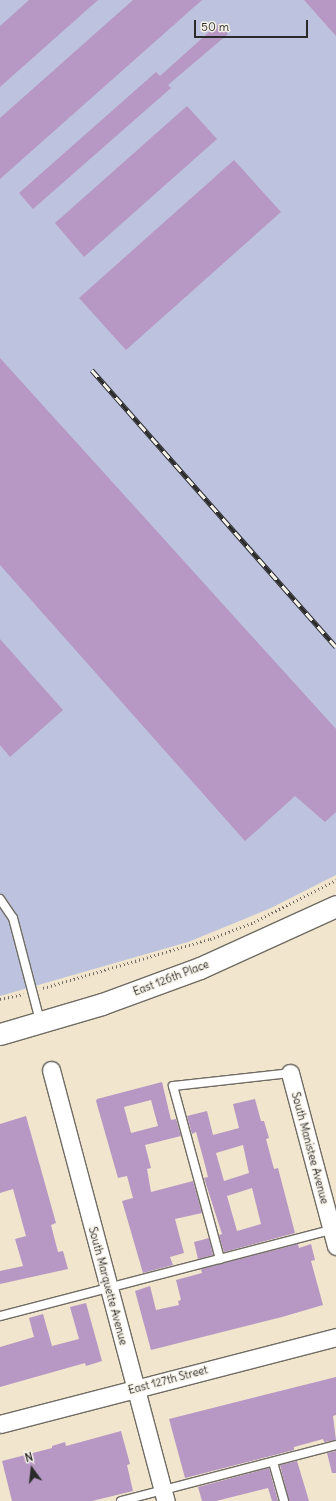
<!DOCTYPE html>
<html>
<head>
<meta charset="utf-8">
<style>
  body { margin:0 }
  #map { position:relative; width:336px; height:1501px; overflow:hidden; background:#f1e6cd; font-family:Delius,sans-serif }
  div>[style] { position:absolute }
  .industrial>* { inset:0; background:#bdc3de }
  .building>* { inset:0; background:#b797c3 }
  .path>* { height:2.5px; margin-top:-1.25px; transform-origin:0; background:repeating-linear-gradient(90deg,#706c64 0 1px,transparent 0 4px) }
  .roads { filter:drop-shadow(1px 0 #706c64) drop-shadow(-1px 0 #706c64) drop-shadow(0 1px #706c64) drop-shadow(0 -1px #706c64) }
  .service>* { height:8px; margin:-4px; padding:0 4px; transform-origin:4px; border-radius:4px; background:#fff }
  .minor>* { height:17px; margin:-8.5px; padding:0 8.5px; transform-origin:8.5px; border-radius:8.5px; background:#fff }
  .tertiary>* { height:21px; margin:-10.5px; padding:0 10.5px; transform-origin:10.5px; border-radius:10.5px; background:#fff }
  .rail>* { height:4.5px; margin-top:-2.25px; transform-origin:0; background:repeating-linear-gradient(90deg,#f7f3e8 0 9px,#2b2b2b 0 18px); box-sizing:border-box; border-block:1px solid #2b2b2b }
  span { translate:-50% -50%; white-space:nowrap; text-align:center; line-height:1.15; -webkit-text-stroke:3px #f7f3e8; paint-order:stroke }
  .street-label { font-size:11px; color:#2b2b2b }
  .north { position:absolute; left:12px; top:1449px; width:40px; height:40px; -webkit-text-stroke:3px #f7f3e8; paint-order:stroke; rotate:345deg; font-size:11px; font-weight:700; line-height:16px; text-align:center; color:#2b2b2b }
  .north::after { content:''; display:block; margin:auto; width:14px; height:18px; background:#2b2b2b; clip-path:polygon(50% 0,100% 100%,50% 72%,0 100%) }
  .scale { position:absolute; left:194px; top:20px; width:114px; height:18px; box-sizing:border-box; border:2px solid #2b2b2b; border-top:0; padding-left:5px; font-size:12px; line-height:14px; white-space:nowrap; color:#2b2b2b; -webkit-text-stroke:3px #f7f3e8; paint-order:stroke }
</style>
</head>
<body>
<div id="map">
  <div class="industrial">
    <div style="clip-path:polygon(0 0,336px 0,336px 875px,271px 908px,188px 942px,0 996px)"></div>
  </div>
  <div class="building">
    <div style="clip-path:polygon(29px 0,98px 0,0 87px,0 26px)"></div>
    <div style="clip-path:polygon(133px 0,202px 0,0 179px,0 118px)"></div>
    <div style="clip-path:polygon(304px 0,336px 0,336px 36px)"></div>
    <div style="clip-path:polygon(219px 23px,228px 34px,168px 85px,171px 88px,33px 209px,19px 193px,156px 72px,160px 76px)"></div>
    <div style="clip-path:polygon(187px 106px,217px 139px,84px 257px,55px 223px)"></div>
    <div style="clip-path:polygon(234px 160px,281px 212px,126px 350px,79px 298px)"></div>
    <div style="clip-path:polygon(0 358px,336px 729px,336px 812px,325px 822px,295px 796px,245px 841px,0 565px)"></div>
    <div style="clip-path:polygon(0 639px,63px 710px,10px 757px,0 745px)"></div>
    <div style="clip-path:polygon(evenodd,162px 1082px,171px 1120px,176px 1119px,181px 1136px,145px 1145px,151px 1168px,147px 1169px,151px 1192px,193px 1181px,202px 1213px,175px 1219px,184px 1253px,170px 1257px,173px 1265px,143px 1273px,122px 1201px,133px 1198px,127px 1176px,118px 1178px,96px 1101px,97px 1099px,162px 1082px,151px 1100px,158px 1126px,131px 1133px,124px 1107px,151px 1100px)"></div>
    <div style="clip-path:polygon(evenodd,255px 1099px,261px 1121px,264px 1121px,269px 1138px,266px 1139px,274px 1169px,278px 1168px,295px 1233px,224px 1252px,219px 1235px,222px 1234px,204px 1178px,208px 1177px,204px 1161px,196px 1132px,192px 1134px,187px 1116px,207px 1111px,213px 1135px,239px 1128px,233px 1104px,255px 1099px,243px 1145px,249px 1173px,224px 1181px,216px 1153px,243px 1145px,255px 1099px,252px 1188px,261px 1224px,237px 1231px,227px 1196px,252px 1188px)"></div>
    <div style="clip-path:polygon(26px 1116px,56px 1223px,51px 1225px,58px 1252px,63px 1251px,68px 1269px,0 1284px,0 1271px,23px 1266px,15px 1239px,26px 1236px,13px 1189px,0 1193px,0 1124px)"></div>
    <div style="clip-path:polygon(209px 1238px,213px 1255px,198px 1259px,194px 1242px)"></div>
    <div style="clip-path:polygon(298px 1244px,299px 1248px,311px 1244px,315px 1260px,311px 1261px,323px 1305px,282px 1317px,151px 1350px,135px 1291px,150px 1286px,156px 1310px,179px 1305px,178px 1301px,181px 1300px,176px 1280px,202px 1273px,201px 1269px)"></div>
    <div style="clip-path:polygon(86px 1303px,102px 1361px,86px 1366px,85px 1363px,0 1387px,0 1347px,34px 1337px,29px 1318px,43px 1314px,52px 1346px,79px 1339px,70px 1307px)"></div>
    <div style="clip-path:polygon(336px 1377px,336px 1415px,333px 1416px,336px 1440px,324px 1442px,323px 1439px,294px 1447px,294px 1450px,185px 1478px,169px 1419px)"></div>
    <div style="clip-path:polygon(121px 1431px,130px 1464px,127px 1465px,133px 1491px,92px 1501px,12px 1501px,2px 1461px,52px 1448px,52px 1446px,65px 1442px,66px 1446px)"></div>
    <div style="clip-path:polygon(336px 1451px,336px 1473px,332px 1473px,327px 1453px)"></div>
    <div style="clip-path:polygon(297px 1461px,309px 1501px,289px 1501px,280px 1465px)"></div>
    <div style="clip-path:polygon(269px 1468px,278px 1501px,272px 1501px,268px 1488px,216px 1501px,202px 1501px,198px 1487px)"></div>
  </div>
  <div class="path">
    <div style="left:43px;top:988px;width:174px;rotate:-16.4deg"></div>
    <div style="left:210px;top:939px;width:47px;rotate:-21.1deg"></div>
    <div style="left:254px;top:922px;width:92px;rotate:-27.1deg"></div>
    <div style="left:0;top:999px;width:24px;rotate:-12deg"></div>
  </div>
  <div class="roads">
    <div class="service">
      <div style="left:0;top:899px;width:23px;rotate:56deg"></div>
      <div style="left:13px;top:918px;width:106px;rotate:75.3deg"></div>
      <div style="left:220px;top:1259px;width:179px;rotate:-105.2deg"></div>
      <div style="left:173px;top:1086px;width:118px;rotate:-6.3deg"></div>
      <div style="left:0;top:1316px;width:345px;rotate:-14.6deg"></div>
      <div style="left:273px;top:1462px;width:41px;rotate:74.2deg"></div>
      <div style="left:121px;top:1501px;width:222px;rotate:-14.6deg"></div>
    </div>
    <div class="minor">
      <div style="left:51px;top:1070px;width:446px;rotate:75.1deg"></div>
      <div style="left:290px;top:1073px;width:179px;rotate:75.1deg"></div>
      <div style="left:0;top:1424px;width:347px;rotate:-14.5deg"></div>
    </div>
    <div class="tertiary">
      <div style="left:0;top:1034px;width:106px;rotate:-16.4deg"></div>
      <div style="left:102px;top:1004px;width:104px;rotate:-20.2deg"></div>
      <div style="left:200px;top:968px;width:149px;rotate:-24.5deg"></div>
    </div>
  </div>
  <div class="rail">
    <div style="left:92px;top:370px;width:369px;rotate:48.6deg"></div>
  </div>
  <div class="street-label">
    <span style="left:171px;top:978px;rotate:-21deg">East 126th Place</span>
    <span style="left:310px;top:1148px;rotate:75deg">South Manistee Avenue</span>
    <span style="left:108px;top:1286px;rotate:75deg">South Marquette Avenue</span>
    <span style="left:168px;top:1380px;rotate:-15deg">East 127th Street</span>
  </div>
  <div class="north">N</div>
  <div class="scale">50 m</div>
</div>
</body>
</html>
